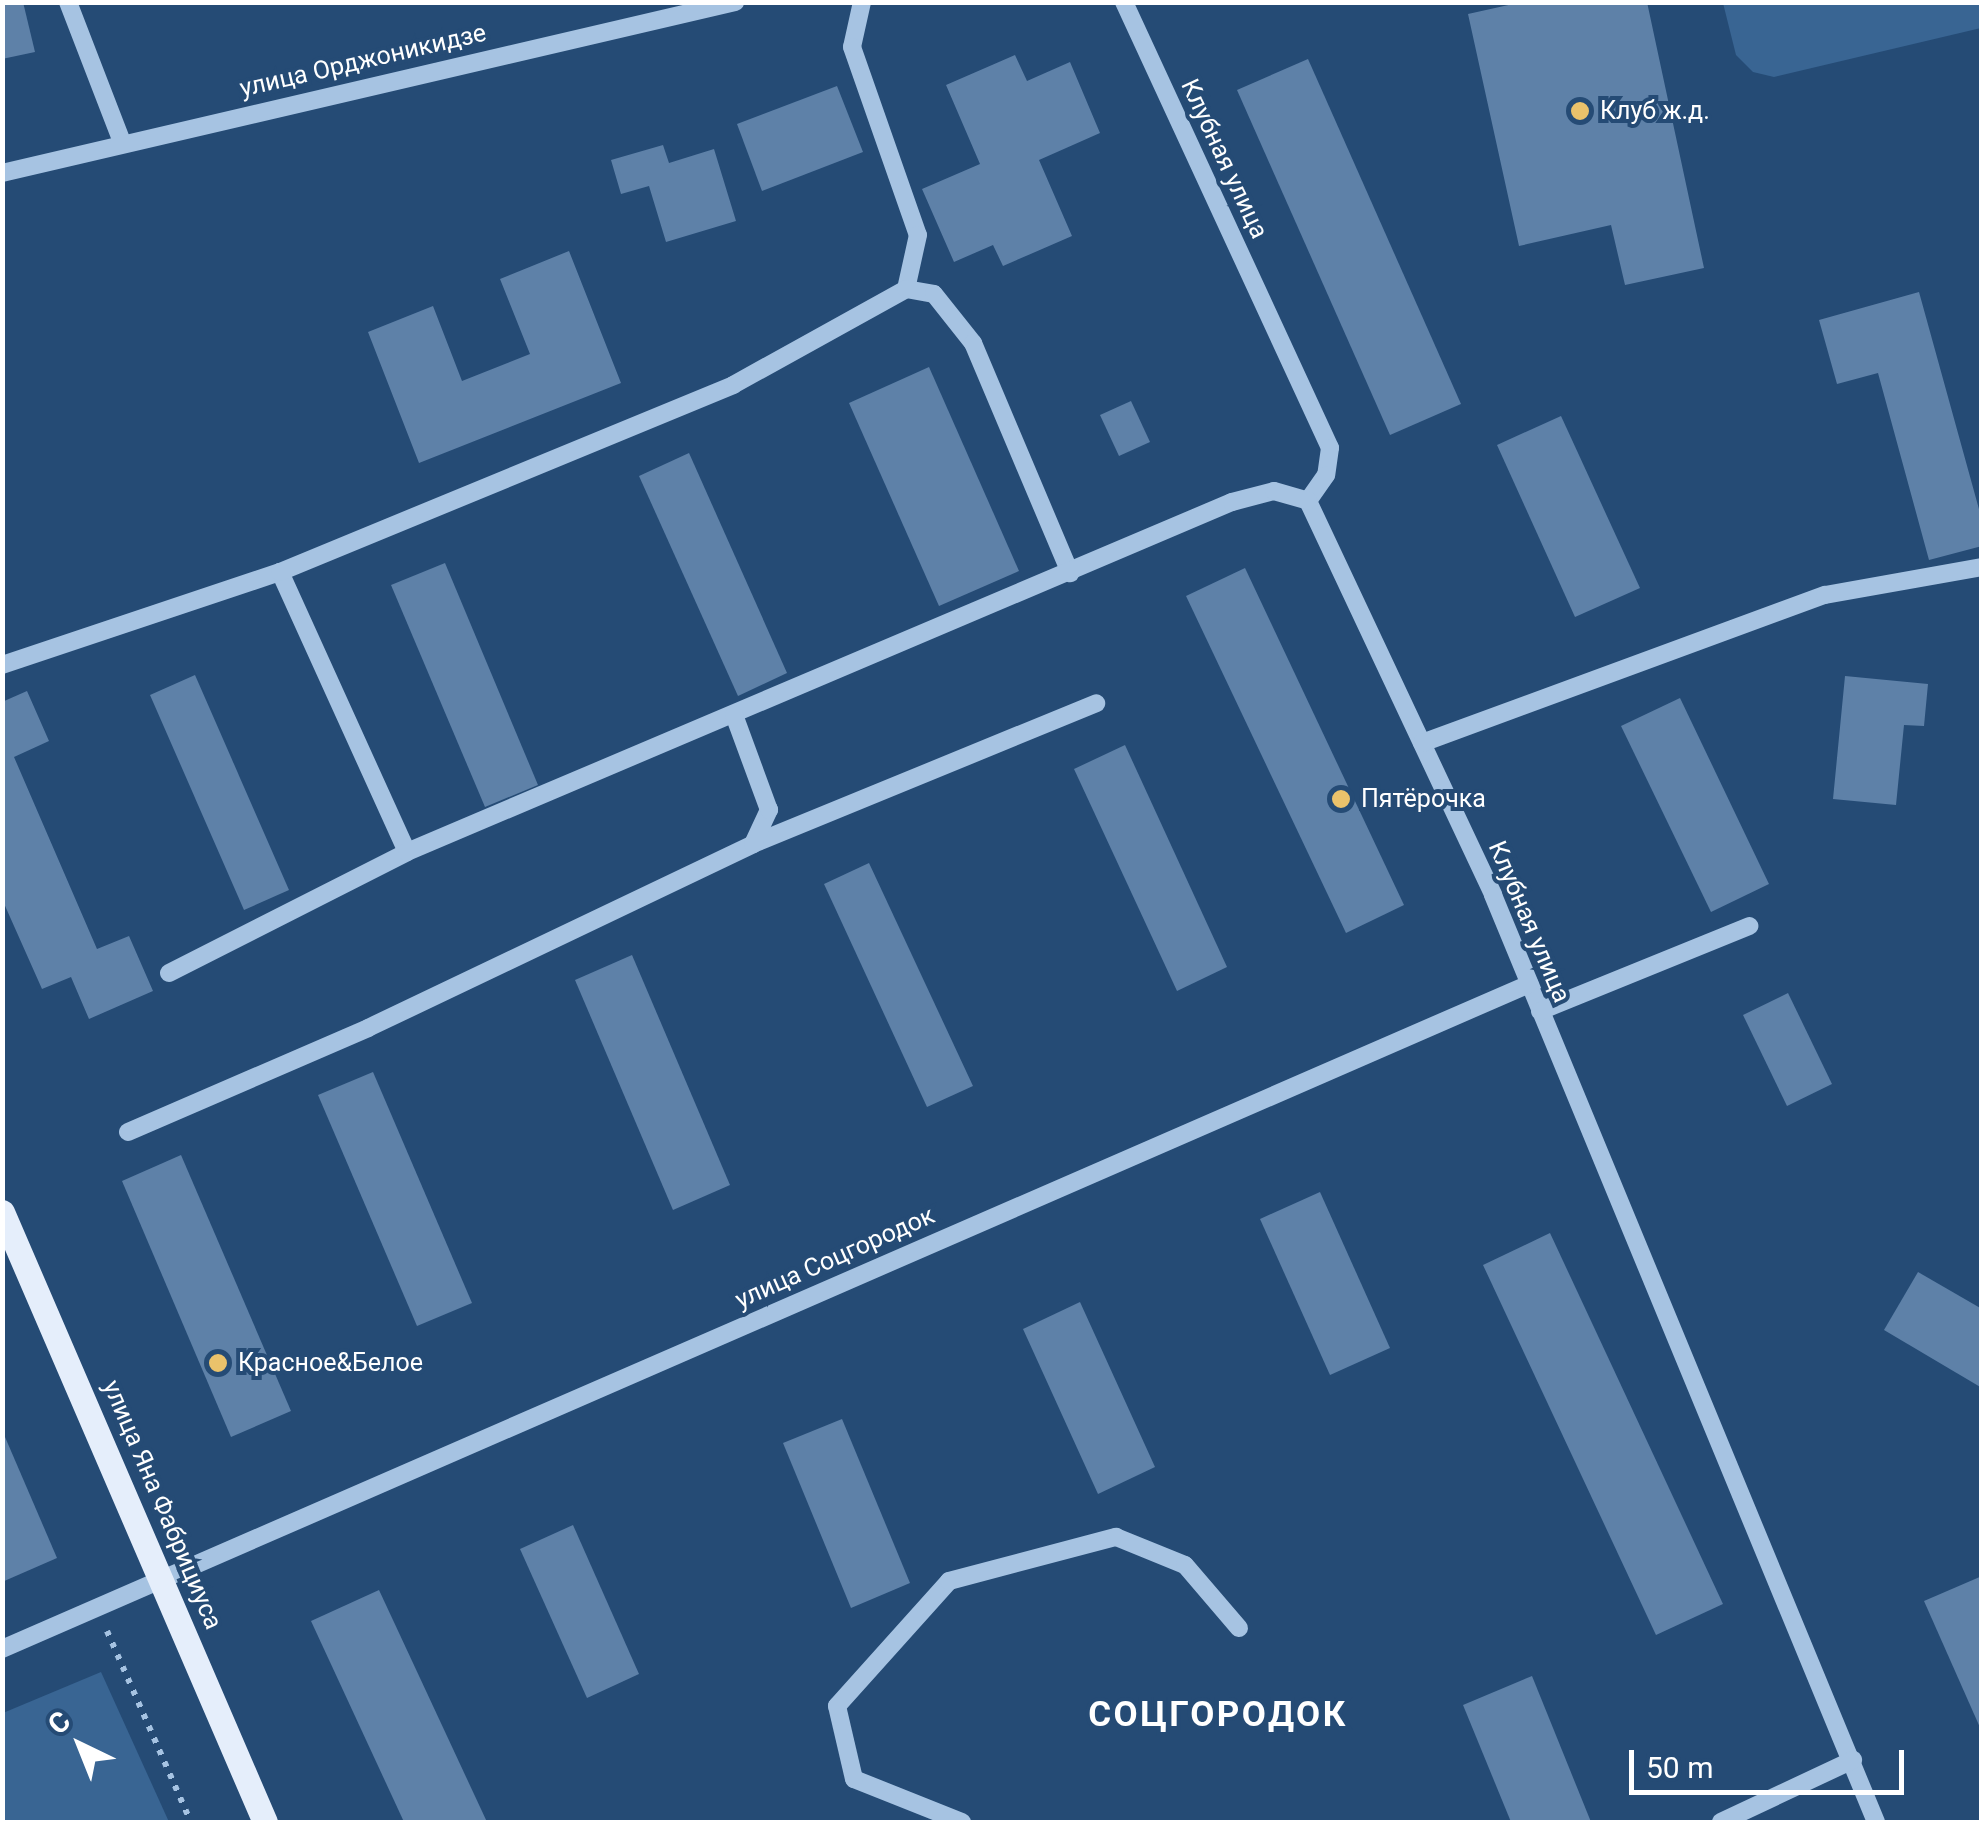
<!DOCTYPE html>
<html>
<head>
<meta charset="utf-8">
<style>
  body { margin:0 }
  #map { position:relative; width:1984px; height:1825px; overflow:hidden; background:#254b75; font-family:Roboto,sans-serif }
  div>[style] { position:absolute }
  .green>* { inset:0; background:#396593 }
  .building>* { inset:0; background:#5e81a8 }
  .path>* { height:6px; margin-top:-3px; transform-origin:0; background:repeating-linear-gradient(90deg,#a6c3e2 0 5px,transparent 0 13px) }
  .minor>* { height:18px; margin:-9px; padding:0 9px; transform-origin:9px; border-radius:9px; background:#a6c3e2 }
  .major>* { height:25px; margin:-12.5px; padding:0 12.5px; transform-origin:12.5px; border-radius:12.5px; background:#e5eefb }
  .dots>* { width:28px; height:28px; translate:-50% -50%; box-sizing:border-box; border:5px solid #254b75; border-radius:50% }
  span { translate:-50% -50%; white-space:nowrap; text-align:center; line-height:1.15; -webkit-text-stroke:8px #254b75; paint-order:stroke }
  .street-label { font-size:25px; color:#fff }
  .poi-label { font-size:25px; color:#fff }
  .left { translate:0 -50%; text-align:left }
  .district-label { font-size:35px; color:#fff; font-weight:700; letter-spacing:2.5px }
  .frame { position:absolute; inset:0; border:5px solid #fff; pointer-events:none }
  .north { position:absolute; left:30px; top:1695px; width:100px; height:100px; -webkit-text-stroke:8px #254b75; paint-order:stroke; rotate:317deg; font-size:28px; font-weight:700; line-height:40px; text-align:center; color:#fff }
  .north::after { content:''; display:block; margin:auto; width:35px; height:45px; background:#fff; clip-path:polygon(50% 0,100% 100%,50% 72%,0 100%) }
  .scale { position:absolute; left:1629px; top:1750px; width:275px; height:45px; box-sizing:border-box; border:5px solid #fff; border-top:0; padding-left:12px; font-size:30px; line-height:35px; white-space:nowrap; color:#fff; -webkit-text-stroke:8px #254b75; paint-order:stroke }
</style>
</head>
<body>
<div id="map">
  <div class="green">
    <div style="clip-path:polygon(1723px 3px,1981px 3px,1981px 28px,1774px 77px,1753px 72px,1736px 55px)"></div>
    <div style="clip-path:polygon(101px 1672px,169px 1822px,3px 1822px,3px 1713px)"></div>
  </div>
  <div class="building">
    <div style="clip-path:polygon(2px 2px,23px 2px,35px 52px,2px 59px)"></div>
    <div style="clip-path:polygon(1522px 2px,1647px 2px,1704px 268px,1625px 285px,1611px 225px,1519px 246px,1468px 14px)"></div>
    <div style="clip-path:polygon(1015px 55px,1027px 81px,1070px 62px,1100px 133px,1039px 160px,1072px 236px,1003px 266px,993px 245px,954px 262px,922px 189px,980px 164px,946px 85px)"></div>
    <div style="clip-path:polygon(1308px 59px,1461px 404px,1390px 435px,1237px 90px)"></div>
    <div style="clip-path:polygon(837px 86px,863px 152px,762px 191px,737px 124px)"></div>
    <div style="clip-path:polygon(663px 145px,669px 163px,714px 149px,736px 221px,666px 242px,649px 186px,621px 194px,611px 160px)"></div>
    <div style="clip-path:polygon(569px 251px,621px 383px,419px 463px,368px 332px,433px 306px,462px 381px,530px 354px,500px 279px)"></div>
    <div style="clip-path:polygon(1919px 292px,1982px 520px,1982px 546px,1929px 560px,1878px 373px,1837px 384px,1819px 320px)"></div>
    <div style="clip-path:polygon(929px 367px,1019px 571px,939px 606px,849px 403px)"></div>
    <div style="clip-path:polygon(1131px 401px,1150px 442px,1119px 456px,1100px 415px)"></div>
    <div style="clip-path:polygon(1561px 416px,1640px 588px,1575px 617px,1497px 445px)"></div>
    <div style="clip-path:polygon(689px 453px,787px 673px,738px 696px,639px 476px)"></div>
    <div style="clip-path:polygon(445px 563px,538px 785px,485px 807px,391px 585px)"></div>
    <div style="clip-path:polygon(1245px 568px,1404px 905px,1346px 933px,1186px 596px)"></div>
    <div style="clip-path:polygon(195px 675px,289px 890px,244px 910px,150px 695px)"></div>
    <div style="clip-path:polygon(1845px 676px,1928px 684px,1924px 726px,1904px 725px,1896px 805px,1833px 799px)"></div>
    <div style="clip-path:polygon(27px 691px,49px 741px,14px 757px,97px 949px,129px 936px,153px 991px,89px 1019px,71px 977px,42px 989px,2px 899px,2px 702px)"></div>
    <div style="clip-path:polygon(1680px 698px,1769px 884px,1711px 912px,1621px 726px)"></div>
    <div style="clip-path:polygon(1125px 745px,1227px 967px,1177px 991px,1074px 769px)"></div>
    <div style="clip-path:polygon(869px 863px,973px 1086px,927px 1107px,824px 884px)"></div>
    <div style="clip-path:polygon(632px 955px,730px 1185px,673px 1210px,575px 980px)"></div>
    <div style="clip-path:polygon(1788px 993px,1832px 1084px,1787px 1106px,1743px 1015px)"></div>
    <div style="clip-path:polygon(373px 1072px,472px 1303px,417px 1326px,318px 1095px)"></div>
    <div style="clip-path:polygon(181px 1155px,291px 1411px,231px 1437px,122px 1181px)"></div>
    <div style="clip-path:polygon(1320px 1192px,1390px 1348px,1330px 1375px,1260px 1219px)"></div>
    <div style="clip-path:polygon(1550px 1233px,1723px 1604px,1656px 1635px,1483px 1265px)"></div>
    <div style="clip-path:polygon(1918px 1272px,1982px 1309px,1982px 1388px,1884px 1330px)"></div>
    <div style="clip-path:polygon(1080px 1302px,1155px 1467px,1098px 1494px,1023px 1329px)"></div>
    <div style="clip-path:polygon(842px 1419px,910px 1583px,851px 1608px,783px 1443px)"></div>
    <div style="clip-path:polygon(2px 1430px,57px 1558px,2px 1582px)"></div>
    <div style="clip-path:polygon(573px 1525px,639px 1674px,587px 1698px,520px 1549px)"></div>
    <div style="clip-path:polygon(1982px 1576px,1982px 1732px,1924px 1601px)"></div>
    <div style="clip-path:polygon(379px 1590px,487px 1822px,404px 1822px,311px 1621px)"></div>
    <div style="clip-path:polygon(1532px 1676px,1591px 1822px,1511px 1822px,1463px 1705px)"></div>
  </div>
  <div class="path">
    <div style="left:107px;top:1631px;width:209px;rotate:66.3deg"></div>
  </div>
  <div class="minor">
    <div style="left:68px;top:2px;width:150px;rotate:68.9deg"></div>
    <div style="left:862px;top:2px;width:46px;rotate:102.5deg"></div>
    <div style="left:852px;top:47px;width:199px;rotate:70.7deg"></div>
    <div style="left:918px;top:235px;width:55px;rotate:102.5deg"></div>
    <div style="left:1124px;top:2px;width:491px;rotate:65.2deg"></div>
    <div style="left:1330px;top:448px;width:27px;rotate:98deg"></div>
    <div style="left:1326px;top:475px;width:32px;rotate:125deg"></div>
    <div style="left:1308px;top:501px;width:435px;rotate:64.8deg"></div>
    <div style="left:1493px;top:895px;width:1003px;rotate:67.55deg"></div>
    <div style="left:2px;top:173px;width:753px;rotate:-13.13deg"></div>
    <div style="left:280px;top:572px;width:307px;rotate:65.6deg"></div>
    <div style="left:2px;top:665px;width:293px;rotate:-18.5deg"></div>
    <div style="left:280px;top:572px;width:490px;rotate:-22.4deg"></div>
    <div style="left:733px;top:385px;width:198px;rotate:-29deg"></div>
    <div style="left:906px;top:289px;width:28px;rotate:10deg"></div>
    <div style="left:934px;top:294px;width:63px;rotate:51.5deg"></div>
    <div style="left:973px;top:343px;width:250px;rotate:67.1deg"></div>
    <div style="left:1422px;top:743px;width:429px;rotate:-20.2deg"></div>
    <div style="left:1825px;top:595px;width:159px;rotate:-10.1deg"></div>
    <div style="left:753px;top:844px;width:371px;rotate:-22.3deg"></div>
    <div style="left:169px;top:973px;width:267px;rotate:-26.9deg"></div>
    <div style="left:407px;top:852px;width:896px;rotate:-22.99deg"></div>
    <div style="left:1232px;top:502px;width:43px;rotate:-14.7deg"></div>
    <div style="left:1274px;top:491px;width:35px;rotate:16deg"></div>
    <div style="left:1540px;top:1011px;width:226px;rotate:-22.1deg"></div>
    <div style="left:128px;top:1132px;width:262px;rotate:-23.4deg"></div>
    <div style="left:368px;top:1028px;width:427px;rotate:-25.5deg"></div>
    <div style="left:753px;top:844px;width:38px;rotate:-65deg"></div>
    <div style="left:769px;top:810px;width:101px;rotate:-110.2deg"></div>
    <div style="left:2px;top:1649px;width:1666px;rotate:-23.53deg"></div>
    <div style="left:962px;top:1822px;width:116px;rotate:-158.3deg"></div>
    <div style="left:854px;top:1779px;width:75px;rotate:-103.1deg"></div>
    <div style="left:837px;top:1706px;width:168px;rotate:-48.1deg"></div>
    <div style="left:949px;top:1581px;width:173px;rotate:-14.8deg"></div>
    <div style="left:1116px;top:1537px;width:74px;rotate:22.1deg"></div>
    <div style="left:1185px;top:1565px;width:83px;rotate:49.4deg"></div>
    <div style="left:1721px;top:1822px;width:146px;rotate:-25.2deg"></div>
  </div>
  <div class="major">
    <div style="left:2px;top:1212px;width:664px;rotate:66.68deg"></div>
  </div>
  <div class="dots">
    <div style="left:1580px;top:111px;background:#eac26b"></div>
    <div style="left:1341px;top:799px;background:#eac26b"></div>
    <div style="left:218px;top:1363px;background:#eac26b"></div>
  </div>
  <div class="street-label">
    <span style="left:363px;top:61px;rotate:-13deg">улица Орджоникидзе</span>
    <span style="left:1224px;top:159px;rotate:65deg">Клубная улица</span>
    <span style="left:1529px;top:922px;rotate:67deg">Клубная улица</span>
    <span style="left:835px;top:1258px;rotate:-24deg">улица Соцгородок</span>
    <span style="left:162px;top:1505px;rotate:67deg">улица Яна Фабрициуса</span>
  </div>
  <div class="poi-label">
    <span class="left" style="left:1600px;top:111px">Клуб ж.д.</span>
    <span class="left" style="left:1361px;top:799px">Пятёрочка</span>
    <span class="left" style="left:238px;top:1363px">Красное&amp;Белое</span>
  </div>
  <div class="district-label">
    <span style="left:1218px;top:1715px">СОЦГОРОДОК</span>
  </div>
  <div class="frame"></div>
  <div class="north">С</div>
  <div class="scale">50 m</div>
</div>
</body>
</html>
